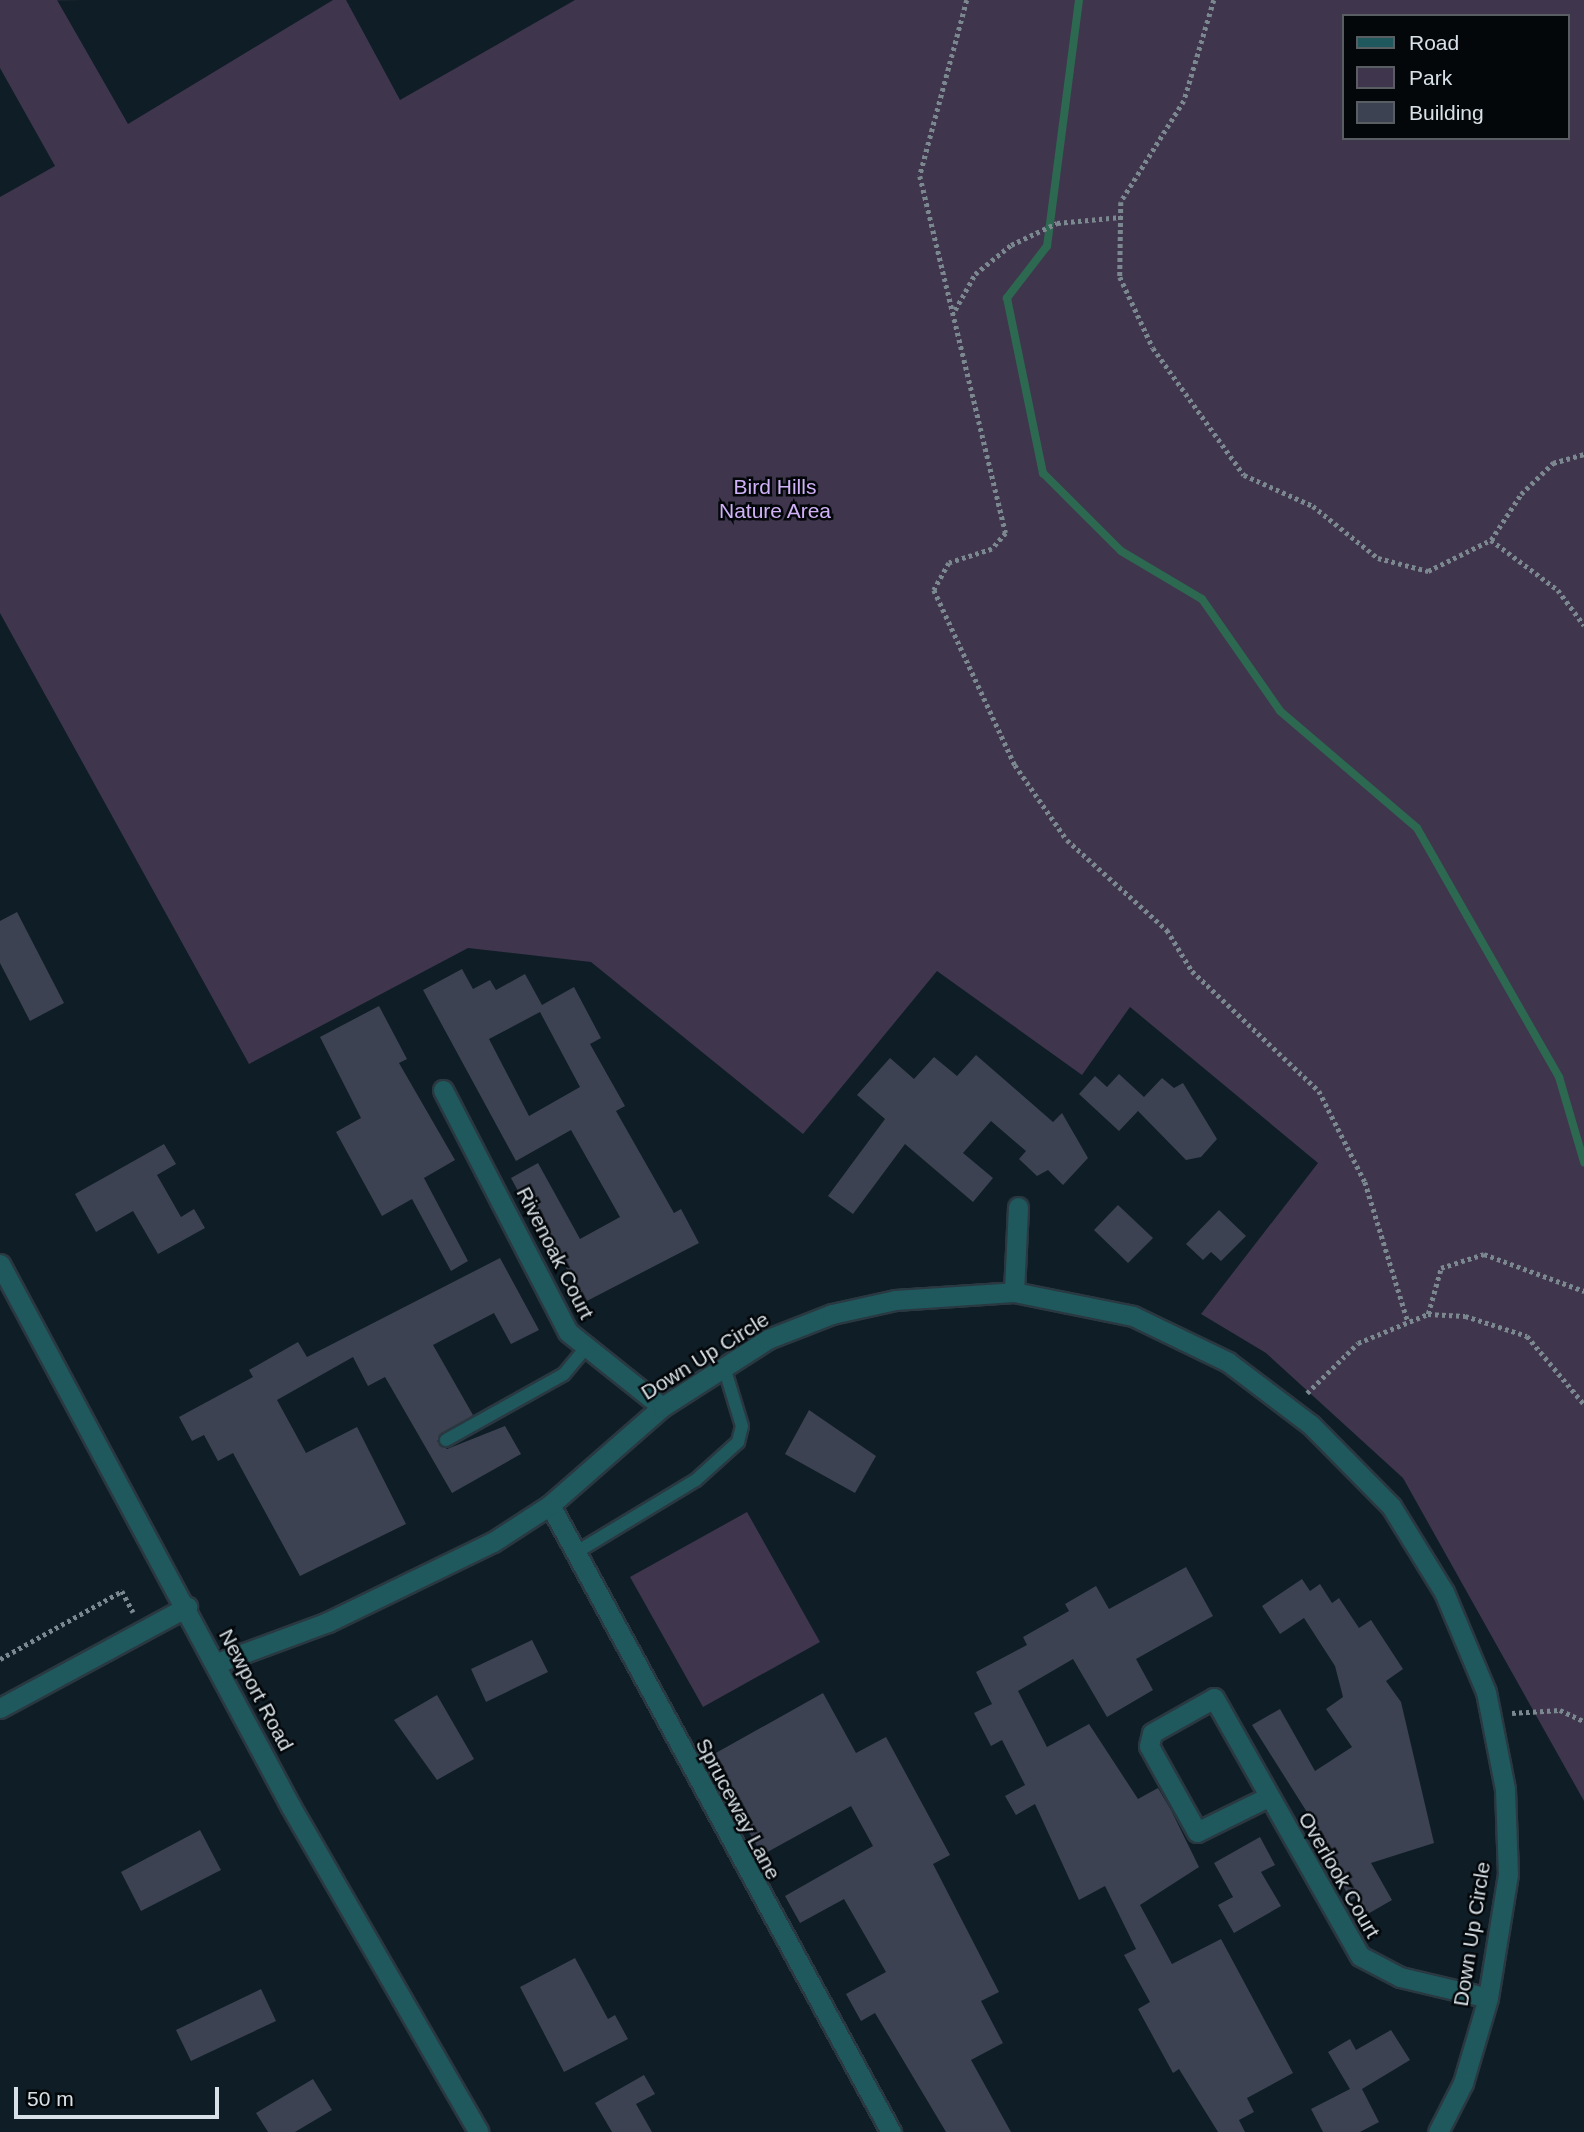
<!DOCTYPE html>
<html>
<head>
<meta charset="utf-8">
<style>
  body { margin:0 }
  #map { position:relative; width:1584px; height:2132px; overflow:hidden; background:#0e1d26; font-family:Helvetica,sans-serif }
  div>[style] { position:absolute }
  .green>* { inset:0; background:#3f354d }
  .stream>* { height:8px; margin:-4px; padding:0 4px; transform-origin:4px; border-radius:4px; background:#2d6851 }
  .building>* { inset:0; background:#3c4251 }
  .path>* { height:4.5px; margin-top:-2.25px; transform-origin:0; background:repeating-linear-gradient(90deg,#7c888f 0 3.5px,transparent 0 7px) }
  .roads { filter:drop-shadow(2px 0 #2a3841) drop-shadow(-2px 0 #2a3841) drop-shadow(0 2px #2a3841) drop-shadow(0 -2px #2a3841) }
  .service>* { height:12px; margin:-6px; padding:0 6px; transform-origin:6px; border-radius:6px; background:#1f595d }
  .minor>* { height:19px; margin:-9.5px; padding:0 9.5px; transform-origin:9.5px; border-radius:9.5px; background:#1f595d }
  .tertiary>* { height:19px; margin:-9.5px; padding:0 9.5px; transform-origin:9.5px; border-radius:9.5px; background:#1f595d }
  span { translate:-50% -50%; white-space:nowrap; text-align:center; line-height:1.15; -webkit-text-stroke:5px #03070a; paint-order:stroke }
  .park-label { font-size:21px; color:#d1b2f8 }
  .street-label { font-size:21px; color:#d8e1e7 }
  .legend { position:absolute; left:1342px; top:14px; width:228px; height:126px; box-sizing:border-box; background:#03070a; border:2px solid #585e62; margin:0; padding:9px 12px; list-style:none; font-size:21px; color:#d8e1e7 }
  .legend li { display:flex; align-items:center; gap:14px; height:35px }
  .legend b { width:35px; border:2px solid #585e62 }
  .scale { position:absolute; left:14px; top:2087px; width:205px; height:32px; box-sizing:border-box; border:4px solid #d8e1e7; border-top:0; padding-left:9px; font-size:21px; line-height:24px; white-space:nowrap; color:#d8e1e7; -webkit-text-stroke:5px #03070a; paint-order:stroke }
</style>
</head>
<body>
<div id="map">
  <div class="green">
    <div style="clip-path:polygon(evenodd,0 0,57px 0,128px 124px,333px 0,346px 0,400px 100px,575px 0,1584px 0,1584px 1801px,1403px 1478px,1266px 1353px,1201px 1314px,1318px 1163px,1130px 1007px,1082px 1075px,937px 971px,803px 1134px,591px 962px,468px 948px,249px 1064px,0 613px,0 197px,55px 166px,0 68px,0 0,1344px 16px,1568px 16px,1568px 138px,1344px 138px,1344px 16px)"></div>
    <div style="clip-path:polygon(747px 1512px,820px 1642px,703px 1707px,630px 1577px)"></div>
  </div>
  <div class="stream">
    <div style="left:1079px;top:0;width:248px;rotate:97.4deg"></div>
    <div style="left:1047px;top:246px;width:66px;rotate:127.6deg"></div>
    <div style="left:1007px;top:298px;width:179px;rotate:78.4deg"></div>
    <div style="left:1043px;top:473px;width:110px;rotate:45deg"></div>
    <div style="left:1121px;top:551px;width:94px;rotate:30.7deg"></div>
    <div style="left:1202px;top:599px;width:136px;rotate:55.1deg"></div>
    <div style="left:1280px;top:711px;width:180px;rotate:40.5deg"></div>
    <div style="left:1417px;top:828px;width:287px;rotate:60.3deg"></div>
    <div style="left:1559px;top:1077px;width:89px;rotate:73.6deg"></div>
  </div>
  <div class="building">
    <div style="clip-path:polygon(17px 912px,64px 1003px,30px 1021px,0 963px,0 921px)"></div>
    <div style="clip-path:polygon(evenodd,462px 969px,473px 989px,490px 980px,496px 990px,525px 974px,542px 1005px,574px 987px,601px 1038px,590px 1044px,625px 1106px,616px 1111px,674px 1213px,681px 1209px,699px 1243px,583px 1303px,545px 1224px,538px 1228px,511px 1178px,538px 1163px,580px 1239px,620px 1217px,571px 1130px,516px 1161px,423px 990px,462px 969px,540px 1012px,580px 1087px,529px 1116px,489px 1039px,540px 1012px)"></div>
    <div style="clip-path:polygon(379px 1006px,407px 1059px,399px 1063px,455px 1160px,424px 1178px,468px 1261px,451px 1271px,412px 1199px,382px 1216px,336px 1132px,361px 1118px,320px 1037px)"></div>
    <div style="clip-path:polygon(976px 1055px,1053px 1122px,1062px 1113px,1088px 1158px,1063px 1185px,1048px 1170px,1037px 1176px,1019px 1159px,1026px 1151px,991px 1121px,963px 1153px,993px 1178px,973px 1202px,905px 1144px,853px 1214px,828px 1196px,885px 1119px,857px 1095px,890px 1058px,914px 1079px,934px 1057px,957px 1076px)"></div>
    <div style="clip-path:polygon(1119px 1074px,1144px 1097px,1162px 1078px,1174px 1088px,1183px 1083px,1217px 1139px,1201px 1157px,1186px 1160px,1138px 1111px,1119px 1131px,1079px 1094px,1095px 1076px,1107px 1087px)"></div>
    <div style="clip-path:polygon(164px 1144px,176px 1164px,157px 1175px,181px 1217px,194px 1209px,205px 1228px,158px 1254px,133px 1211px,96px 1232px,75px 1194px)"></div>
    <div style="clip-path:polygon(1118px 1205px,1153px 1238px,1128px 1263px,1094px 1230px)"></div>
    <div style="clip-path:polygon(1219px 1210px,1246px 1236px,1221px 1261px,1211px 1252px,1203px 1260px,1186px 1244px)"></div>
    <div style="clip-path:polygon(500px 1258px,539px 1330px,511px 1344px,494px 1313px,433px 1345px,473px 1415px,437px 1441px,447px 1449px,505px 1426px,521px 1454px,452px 1493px,385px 1377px,368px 1386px,353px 1357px,277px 1400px,306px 1453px,357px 1427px,406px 1524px,300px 1576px,233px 1453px,218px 1461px,204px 1435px,192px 1441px,179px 1417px,253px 1377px,249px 1370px,298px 1342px,307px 1357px)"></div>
    <div style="clip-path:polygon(809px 1410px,876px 1456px,855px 1493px,785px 1454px)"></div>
    <div style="clip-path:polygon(1186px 1567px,1213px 1616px,1136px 1659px,1153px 1690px,1107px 1717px,1073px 1659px,1018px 1691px,1047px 1747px,1089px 1724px,1138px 1799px,1158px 1788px,1171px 1810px,1199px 1867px,1140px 1905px,1172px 1964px,1221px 1939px,1293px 2073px,1247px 2098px,1254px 2112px,1239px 2120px,1245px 2132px,1218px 2132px,1179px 2069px,1173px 2073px,1138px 2009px,1150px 2002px,1124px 1955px,1136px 1949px,1105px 1886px,1079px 1900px,1035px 1804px,1016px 1815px,1005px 1796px,1025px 1785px,1002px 1740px,991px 1746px,974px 1713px,992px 1704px,976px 1672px,1027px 1645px,1023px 1637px,1069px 1611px,1065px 1604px,1096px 1586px,1109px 1609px)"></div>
    <div style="clip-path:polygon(1302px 1579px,1310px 1591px,1320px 1584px,1332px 1603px,1339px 1598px,1359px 1628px,1371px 1620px,1403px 1669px,1386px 1681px,1401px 1702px,1434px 1843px,1371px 1863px,1392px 1900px,1366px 1915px,1356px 1897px,1351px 1900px,1323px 1850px,1329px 1847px,1252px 1725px,1280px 1709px,1315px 1771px,1352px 1747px,1326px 1709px,1343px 1697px,1335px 1666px,1304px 1618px,1280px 1634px,1262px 1606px)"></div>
    <div style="clip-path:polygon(532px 1640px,548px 1672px,486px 1702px,471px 1669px)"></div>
    <div style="clip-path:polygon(823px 1693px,856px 1753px,886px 1737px,950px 1855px,933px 1864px,999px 1992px,981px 2001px,1003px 2043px,971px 2060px,1011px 2132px,946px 2132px,875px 2013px,861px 2021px,846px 1994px,886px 1972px,844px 1899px,800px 1923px,785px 1896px,873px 1846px,851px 1806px,762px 1855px,746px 1827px,753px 1823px,714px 1754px)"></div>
    <div style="clip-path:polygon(437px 1695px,474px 1759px,437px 1780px,394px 1720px)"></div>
    <div style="clip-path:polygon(200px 1830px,221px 1870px,141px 1911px,121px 1872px)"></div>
    <div style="clip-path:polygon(1260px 1837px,1275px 1865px,1261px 1872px,1281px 1906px,1234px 1933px,1218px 1905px,1233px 1897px,1214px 1863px)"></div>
    <div style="clip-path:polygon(575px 1958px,608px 2019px,615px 2015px,628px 2039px,564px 2072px,520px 1987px)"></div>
    <div style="clip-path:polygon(261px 1989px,276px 2021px,191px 2061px,176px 2030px)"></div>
    <div style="clip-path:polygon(1391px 2030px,1410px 2060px,1362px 2089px,1379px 2122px,1360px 2132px,1323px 2132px,1311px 2109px,1350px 2089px,1328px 2052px,1350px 2039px,1356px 2050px)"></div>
    <div style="clip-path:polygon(644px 2075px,655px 2094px,636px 2104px,652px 2132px,612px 2132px,595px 2103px)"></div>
    <div style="clip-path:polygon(313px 2079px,332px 2110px,295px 2132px,268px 2132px,256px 2113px)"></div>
  </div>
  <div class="path">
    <div style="left:967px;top:0;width:182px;rotate:105deg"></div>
    <div style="left:920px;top:176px;width:367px;rotate:76.5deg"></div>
    <div style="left:1006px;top:533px;width:21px;rotate:131deg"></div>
    <div style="left:992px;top:549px;width:45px;rotate:162deg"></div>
    <div style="left:949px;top:563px;width:31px;rotate:119deg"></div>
    <div style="left:934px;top:590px;width:193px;rotate:65.2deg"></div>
    <div style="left:1015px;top:765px;width:91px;rotate:55.3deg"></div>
    <div style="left:1067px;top:840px;width:135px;rotate:42deg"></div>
    <div style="left:1167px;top:930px;width:48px;rotate:58.6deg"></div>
    <div style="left:1192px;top:971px;width:175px;rotate:43.4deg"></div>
    <div style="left:1319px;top:1091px;width:102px;rotate:63.2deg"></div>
    <div style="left:1365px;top:1182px;width:146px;rotate:72.9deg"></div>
    <div style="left:1214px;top:0;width:105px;rotate:106.5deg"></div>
    <div style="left:1184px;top:101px;width:119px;rotate:122deg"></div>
    <div style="left:1121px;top:202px;width:75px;rotate:90.8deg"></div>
    <div style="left:1120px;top:277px;width:78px;rotate:65.1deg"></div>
    <div style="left:1153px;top:348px;width:156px;rotate:54.4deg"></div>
    <div style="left:1244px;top:475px;width:76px;rotate:24.2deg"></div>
    <div style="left:1313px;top:506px;width:83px;rotate:38.7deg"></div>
    <div style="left:1378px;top:558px;width:52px;rotate:14.6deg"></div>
    <div style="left:1428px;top:571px;width:70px;rotate:-26.2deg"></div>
    <div style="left:1491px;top:540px;width:84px;rotate:36.7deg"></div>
    <div style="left:1558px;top:590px;width:44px;rotate:53.4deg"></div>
    <div style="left:955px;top:310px;width:41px;rotate:-60.9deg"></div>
    <div style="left:975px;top:274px;width:46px;rotate:-38.9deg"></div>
    <div style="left:1011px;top:245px;width:51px;rotate:-25.6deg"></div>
    <div style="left:1057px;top:223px;width:64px;rotate:-5.4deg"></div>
    <div style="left:1491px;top:540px;width:55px;rotate:-56.9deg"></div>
    <div style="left:1521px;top:494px;width:45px;rotate:-44.1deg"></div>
    <div style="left:1553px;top:463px;width:32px;rotate:-16deg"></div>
    <div style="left:1428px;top:1314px;width:48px;rotate:-74.2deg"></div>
    <div style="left:1441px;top:1268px;width:45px;rotate:-18deg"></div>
    <div style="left:1484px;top:1254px;width:107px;rotate:20.3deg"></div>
    <div style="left:1307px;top:1393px;width:71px;rotate:-44.4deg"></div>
    <div style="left:1358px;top:1343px;width:76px;rotate:-22.5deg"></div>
    <div style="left:1428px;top:1314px;width:37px;rotate:3deg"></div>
    <div style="left:1465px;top:1316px;width:65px;rotate:17.9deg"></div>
    <div style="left:1527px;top:1336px;width:89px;rotate:50deg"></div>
    <div style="left:0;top:1659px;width:140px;rotate:-29.1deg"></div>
    <div style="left:122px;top:1591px;width:24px;rotate:62deg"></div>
    <div style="left:1512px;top:1713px;width:48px;rotate:-3.6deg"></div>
    <div style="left:1560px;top:1710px;width:26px;rotate:25deg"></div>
  </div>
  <div class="roads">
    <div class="service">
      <div style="left:446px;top:1440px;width:135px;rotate:-29.2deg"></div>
      <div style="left:564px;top:1374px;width:33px;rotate:-50deg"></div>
      <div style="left:575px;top:1553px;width:141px;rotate:-31.1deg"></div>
      <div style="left:696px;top:1480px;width:57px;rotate:-42.1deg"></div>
      <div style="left:738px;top:1442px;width:16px;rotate:-76deg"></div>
      <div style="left:742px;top:1426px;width:62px;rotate:-107deg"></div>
    </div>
    <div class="minor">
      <div style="left:443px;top:1090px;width:272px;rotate:62.7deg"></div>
      <div style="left:568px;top:1332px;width:120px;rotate:38.6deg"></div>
      <div style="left:1014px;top:1292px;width:85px;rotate:-87.3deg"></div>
      <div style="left:550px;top:1505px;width:714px;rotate:61.46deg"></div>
      <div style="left:217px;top:1663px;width:118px;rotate:-20.3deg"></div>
      <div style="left:328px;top:1622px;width:183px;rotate:-25.9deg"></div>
      <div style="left:493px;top:1542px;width:68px;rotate:-33deg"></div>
      <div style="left:550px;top:1505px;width:149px;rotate:-41.2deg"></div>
      <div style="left:662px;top:1407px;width:126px;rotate:-32.7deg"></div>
      <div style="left:768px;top:1339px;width:69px;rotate:-21.3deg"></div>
      <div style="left:832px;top:1314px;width:65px;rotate:-12.5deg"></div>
      <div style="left:895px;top:1300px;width:119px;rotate:-3.8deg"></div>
      <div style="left:1014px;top:1292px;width:121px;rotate:11.4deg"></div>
      <div style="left:1133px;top:1316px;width:106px;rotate:25.8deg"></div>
      <div style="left:1228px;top:1362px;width:104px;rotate:37.2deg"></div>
      <div style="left:1311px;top:1425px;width:114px;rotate:45.4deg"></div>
      <div style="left:1391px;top:1506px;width:101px;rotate:58.4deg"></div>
      <div style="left:1444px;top:1592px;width:108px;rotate:67.2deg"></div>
      <div style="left:1486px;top:1692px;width:99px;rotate:78.9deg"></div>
      <div style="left:1505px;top:1789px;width:85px;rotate:88deg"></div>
      <div style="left:1508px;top:1874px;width:126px;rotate:99.2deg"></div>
      <div style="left:1488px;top:1998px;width:89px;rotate:106.4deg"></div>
      <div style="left:1463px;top:2083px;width:55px;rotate:117deg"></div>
      <div style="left:0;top:1708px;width:213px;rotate:-28.4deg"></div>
      <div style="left:1268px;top:1797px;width:79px;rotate:153.8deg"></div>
      <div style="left:1197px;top:1832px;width:98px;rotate:-119.2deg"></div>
      <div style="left:1149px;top:1746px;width:13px;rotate:-77deg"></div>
      <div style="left:1152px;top:1733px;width:71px;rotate:-29.4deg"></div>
      <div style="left:1214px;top:1698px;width:296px;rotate:60.5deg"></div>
      <div style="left:1360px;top:1956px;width:45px;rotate:27.7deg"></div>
      <div style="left:1400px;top:1977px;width:90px;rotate:13.4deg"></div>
    </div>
    <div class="tertiary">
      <div style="left:0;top:1264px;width:616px;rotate:61.81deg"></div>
      <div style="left:291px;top:1807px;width:375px;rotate:60deg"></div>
    </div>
  </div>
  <div class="park-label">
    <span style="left:775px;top:499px">Bird Hills<br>Nature Area</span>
  </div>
  <div class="street-label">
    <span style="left:555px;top:1253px;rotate:63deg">Rivenoak Court</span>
    <span style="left:705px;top:1356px;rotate:-32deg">Down Up Circle</span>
    <span style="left:256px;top:1690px;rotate:62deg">Newport Road</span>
    <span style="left:738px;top:1809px;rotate:62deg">Spruceway Lane</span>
    <span style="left:1339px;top:1875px;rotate:60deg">Overlook Court</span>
    <span style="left:1472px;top:1934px;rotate:-81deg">Down Up Circle</span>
  </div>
  <ul class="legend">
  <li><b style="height:9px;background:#1f595d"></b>Road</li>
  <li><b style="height:19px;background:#3f354d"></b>Park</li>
  <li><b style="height:19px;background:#3c4251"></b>Building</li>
  </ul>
  <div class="scale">50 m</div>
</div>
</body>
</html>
